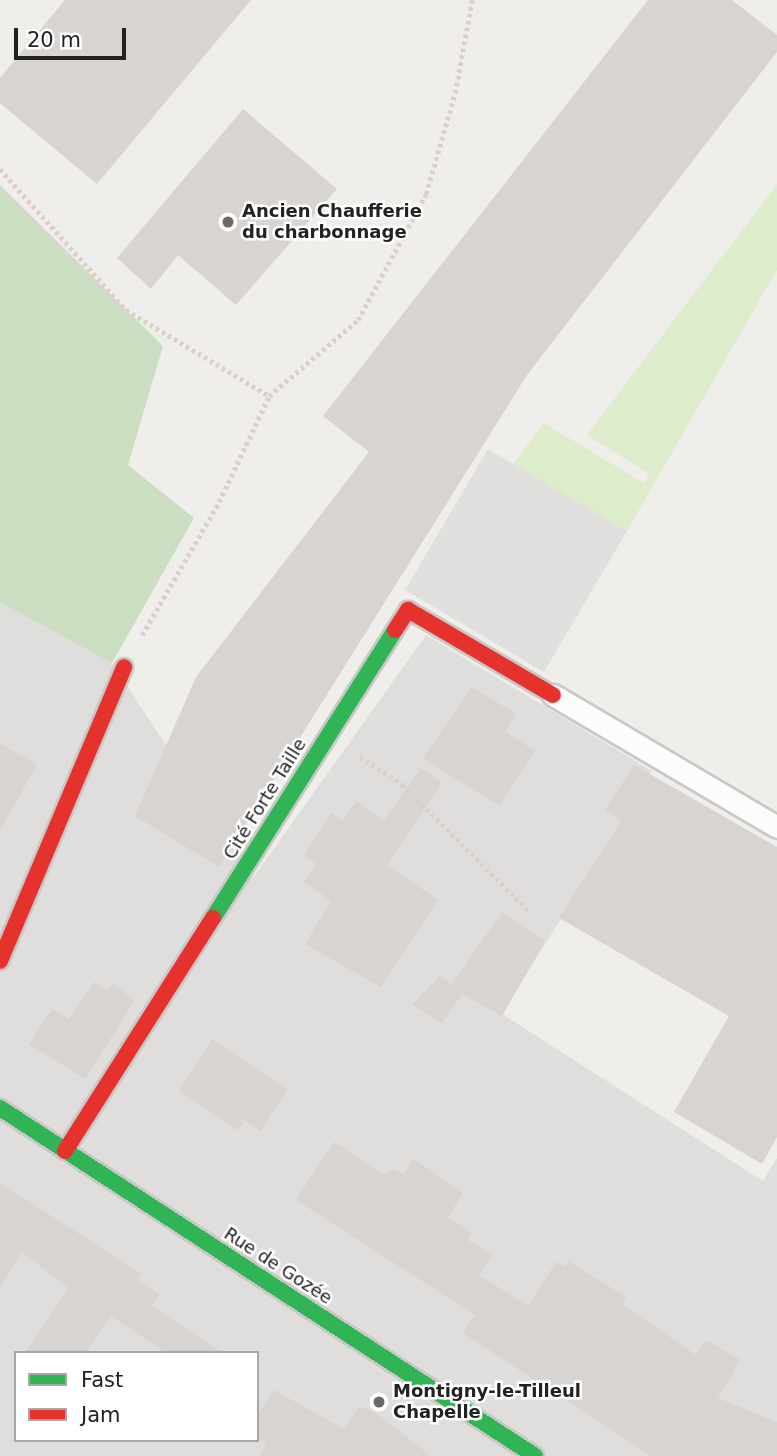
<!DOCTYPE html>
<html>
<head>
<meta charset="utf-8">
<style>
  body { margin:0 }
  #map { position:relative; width:777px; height:1456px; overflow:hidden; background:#f0eeeb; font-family:"DejaVu Sans",sans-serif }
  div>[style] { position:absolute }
  .residential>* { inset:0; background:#dfdedc }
  .grass>* { inset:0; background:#ddeccb }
  .forest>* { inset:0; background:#cbdec1 }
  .parking>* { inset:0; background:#e0dfde }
  .building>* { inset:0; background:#d7d4d2 }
  .path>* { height:4.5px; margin-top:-2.25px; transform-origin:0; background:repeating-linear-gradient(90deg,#dccecd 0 3.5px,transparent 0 7px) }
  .roads { filter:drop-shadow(2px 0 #c9c8c7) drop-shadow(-2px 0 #c9c8c7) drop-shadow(0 2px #c9c8c7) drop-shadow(0 -2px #c9c8c7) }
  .lane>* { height:21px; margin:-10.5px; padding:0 10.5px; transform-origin:10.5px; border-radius:10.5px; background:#fdfcfc }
  .fast>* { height:16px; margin:-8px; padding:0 8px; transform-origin:8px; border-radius:8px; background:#30b455 }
  .jam>* { height:16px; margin:-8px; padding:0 8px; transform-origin:8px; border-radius:8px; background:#e5322d }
  .dots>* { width:19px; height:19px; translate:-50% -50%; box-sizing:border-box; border:4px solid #fff; border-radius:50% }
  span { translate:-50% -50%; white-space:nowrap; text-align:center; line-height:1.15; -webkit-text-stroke:5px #fff; paint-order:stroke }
  .poi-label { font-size:18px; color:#222; font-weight:700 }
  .left { translate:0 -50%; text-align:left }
  .street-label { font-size:18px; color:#222 }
  .legend { position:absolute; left:14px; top:1351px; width:245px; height:91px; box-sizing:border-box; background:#fff; border:2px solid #a7a7a7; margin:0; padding:9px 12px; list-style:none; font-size:21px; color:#222 }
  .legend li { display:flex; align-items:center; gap:14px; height:35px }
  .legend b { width:35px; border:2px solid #a7a7a7 }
  .scale { position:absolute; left:14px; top:28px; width:112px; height:32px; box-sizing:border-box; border:4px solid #222; border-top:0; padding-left:9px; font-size:21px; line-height:24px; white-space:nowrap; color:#222; -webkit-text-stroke:5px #fff; paint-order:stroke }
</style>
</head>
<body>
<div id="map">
  <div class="residential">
    <div style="clip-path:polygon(evenodd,0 573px,112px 663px,253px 878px,426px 635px,652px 771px,502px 1014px,763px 1181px,777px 1158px,777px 1456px,0 1456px,0 573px,16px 1353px,257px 1353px,257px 1440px,16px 1440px,16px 1353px)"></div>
  </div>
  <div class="grass">
    <div style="clip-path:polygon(777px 184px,777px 270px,627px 531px,513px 464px,544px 423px,644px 483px,649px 474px,587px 435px)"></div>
  </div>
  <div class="forest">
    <div style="clip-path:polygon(0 185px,163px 346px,128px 465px,194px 518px,112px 663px,0 602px)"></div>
  </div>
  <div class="parking">
    <div style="clip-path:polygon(488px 449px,627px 531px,544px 672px,405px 590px)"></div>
  </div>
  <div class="building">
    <div style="clip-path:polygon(65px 0,251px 0,97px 184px,0 103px,0 78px)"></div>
    <div style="clip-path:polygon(648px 0,732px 0,777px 35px,777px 52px,527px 375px,219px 867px,135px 816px,196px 677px,369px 452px,323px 416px)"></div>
    <div style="clip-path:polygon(243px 109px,337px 189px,236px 305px,178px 255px,151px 289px,117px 258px)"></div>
    <div style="clip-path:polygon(472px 687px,516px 714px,505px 731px,535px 751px,499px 806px,423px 758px)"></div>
    <div style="clip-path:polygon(0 743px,37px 765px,0 830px)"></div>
    <div style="clip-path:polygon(634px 765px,777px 847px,777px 1137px,762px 1164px,674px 1112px,729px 1016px,559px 918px,621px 821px,605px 810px)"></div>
    <div style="clip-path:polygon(421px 768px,442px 783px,387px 865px,438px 900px,381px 987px,305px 944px,331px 901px,304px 882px,316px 864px,304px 856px,331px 813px,343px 821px,356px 801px,384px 820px)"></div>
    <div style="clip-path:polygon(502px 912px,545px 941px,502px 1016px,462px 994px,442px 1023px,412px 1005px,440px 976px,452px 984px)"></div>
    <div style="clip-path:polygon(94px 982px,108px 991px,113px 984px,135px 1000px,85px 1079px,29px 1044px,52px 1009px,69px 1019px)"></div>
    <div style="clip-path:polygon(212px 1039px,288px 1089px,260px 1131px,244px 1120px,238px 1130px,179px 1091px)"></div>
    <div style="clip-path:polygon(334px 1142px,384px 1174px,392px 1169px,403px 1174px,413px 1158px,463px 1193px,448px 1217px,472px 1233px,468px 1240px,492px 1255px,479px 1275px,528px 1306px,556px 1262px,564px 1267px,568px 1261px,626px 1297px,622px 1304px,696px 1355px,706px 1340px,740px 1360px,718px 1398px,777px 1422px,777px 1456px,651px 1456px,463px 1333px,475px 1315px,296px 1200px)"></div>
    <div style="clip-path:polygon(0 1183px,142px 1274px,138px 1280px,159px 1294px,152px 1306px,223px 1353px,166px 1353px,111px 1316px,86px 1353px,25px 1353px,68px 1288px,22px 1252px,0 1287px)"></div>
    <div style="clip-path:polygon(274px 1390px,344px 1429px,359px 1406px,376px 1413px,431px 1456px,260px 1456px,266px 1443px,257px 1437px,257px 1415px)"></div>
  </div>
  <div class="path">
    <div style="left:0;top:169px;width:189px;rotate:48.2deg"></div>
    <div style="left:126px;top:310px;width:167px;rotate:31deg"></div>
    <div style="left:142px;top:635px;width:154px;rotate:-59.9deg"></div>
    <div style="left:219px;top:502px;width:117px;rotate:-64.7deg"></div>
    <div style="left:269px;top:396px;width:117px;rotate:-40.5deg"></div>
    <div style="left:358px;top:320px;width:143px;rotate:-61.6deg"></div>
    <div style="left:426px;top:194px;width:105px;rotate:-74deg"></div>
    <div style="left:455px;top:93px;width:95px;rotate:-79.6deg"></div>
    <div style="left:360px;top:757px;width:50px;rotate:32.7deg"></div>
    <div style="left:402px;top:784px;width:180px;rotate:45deg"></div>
  </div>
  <div class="roads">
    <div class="lane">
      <div style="left:553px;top:695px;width:260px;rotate:30.5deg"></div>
    </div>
    <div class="fast">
      <div style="left:213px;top:918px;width:341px;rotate:-57.7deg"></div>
      <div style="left:0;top:1108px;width:638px;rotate:33.04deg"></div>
    </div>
    <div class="jam">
      <div style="left:395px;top:630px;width:24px;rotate:-57deg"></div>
      <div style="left:408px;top:610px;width:168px;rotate:30.4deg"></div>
      <div style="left:0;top:961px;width:319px;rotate:-67.1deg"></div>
      <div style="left:65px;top:1151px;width:276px;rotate:-57.6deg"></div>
    </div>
  </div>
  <div class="dots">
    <div style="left:228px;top:222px;background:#6a6968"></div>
    <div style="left:379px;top:1402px;background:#6a6968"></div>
  </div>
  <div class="poi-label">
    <span class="left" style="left:242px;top:222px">Ancien Chaufferie<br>du charbonnage</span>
    <span class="left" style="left:393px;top:1402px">Montigny-le-Tilleul<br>Chapelle</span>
  </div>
  <div class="street-label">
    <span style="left:265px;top:799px;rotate:-58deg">Cité Forte Taille</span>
    <span style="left:278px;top:1266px;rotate:33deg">Rue de Gozée</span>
  </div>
  <ul class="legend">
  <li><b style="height:9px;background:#30b455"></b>Fast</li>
  <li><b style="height:9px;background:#e5322d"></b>Jam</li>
  </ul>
  <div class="scale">20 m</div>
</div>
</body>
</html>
